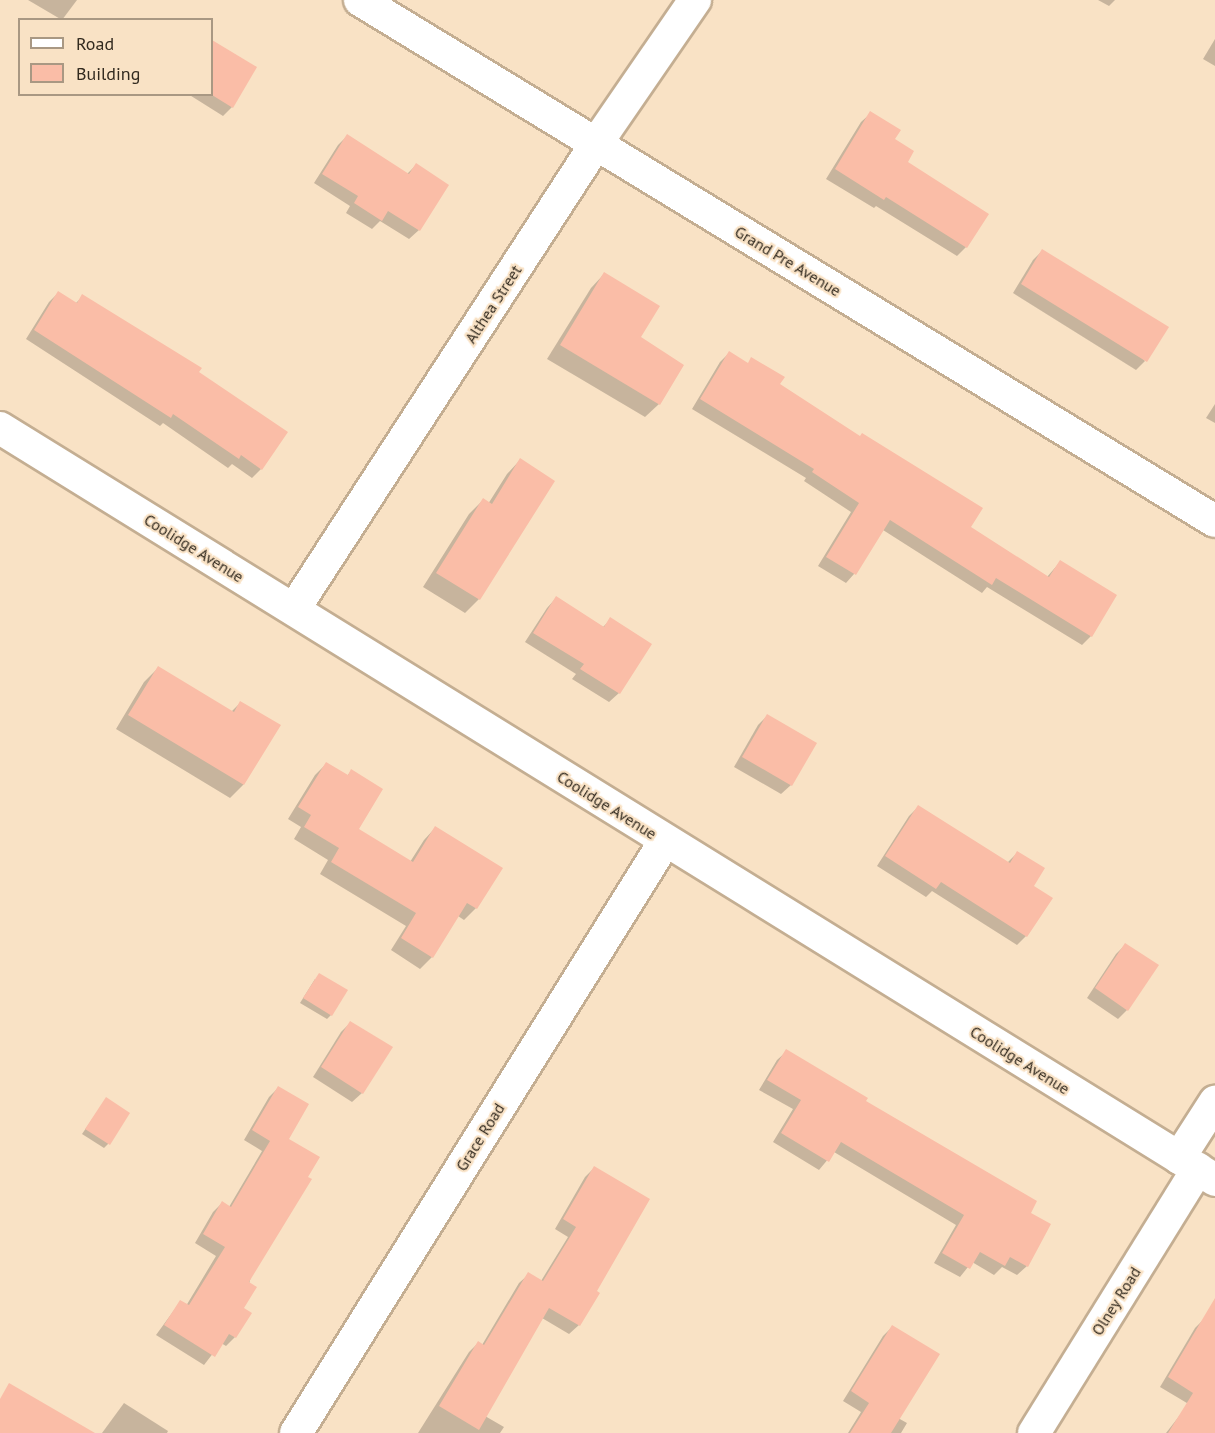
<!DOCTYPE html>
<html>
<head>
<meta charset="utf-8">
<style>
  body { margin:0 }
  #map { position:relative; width:1215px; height:1433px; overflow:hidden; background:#f9e2c5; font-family:"PT Sans",sans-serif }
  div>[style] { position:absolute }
  .shadow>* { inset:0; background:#0003 }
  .building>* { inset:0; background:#fabda7 }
  .roads { filter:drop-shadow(2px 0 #c4ae92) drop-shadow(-2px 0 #c4ae92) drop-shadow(0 2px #c4ae92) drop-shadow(0 -2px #c4ae92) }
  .minor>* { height:32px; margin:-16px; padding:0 16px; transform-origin:16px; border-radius:16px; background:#fff }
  span { translate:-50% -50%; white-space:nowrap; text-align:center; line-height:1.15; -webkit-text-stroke:4.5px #f9e2c5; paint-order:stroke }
  .street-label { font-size:16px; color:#322a1f }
  .legend { position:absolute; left:18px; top:18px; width:195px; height:78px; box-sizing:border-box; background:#f9e2c5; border:2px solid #a99883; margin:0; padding:8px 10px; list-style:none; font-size:18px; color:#322a1f }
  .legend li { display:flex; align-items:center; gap:12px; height:30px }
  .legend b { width:30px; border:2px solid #a99883 }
</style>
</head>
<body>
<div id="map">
  <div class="shadow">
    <div style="clip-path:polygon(28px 0,77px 0,62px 20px)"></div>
    <div style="clip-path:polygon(1098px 0,1115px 0,1109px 6px)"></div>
    <div style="clip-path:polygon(1215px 39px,1215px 66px,1203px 59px)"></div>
    <div style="clip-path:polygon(213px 43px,232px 107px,223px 116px,188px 94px,212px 94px)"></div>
    <div style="clip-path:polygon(871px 113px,893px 140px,906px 162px,966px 247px,957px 256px,876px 206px,874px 208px,826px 179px,861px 122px)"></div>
    <div style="clip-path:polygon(347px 136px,407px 174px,416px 165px,419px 230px,409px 239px,380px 221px,372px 229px,346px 213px,350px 206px,314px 183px,338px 145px)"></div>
    <div style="clip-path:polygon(1042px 251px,1145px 361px,1136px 370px,1013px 293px,1033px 260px)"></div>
    <div style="clip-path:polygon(604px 274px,639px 338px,659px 404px,645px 417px,547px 359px,591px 288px)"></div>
    <div style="clip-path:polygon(58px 293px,75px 304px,83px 296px,197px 372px,261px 469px,252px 478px,232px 464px,228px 468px,163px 423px,160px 426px,26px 339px,49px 302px)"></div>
    <div style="clip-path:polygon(729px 353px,778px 385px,969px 527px,1047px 577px,1060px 562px,1115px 596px,1091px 636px,1082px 645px,987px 587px,982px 593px,883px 530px,854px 574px,846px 583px,818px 566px,851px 512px,804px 481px,806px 478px,692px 409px,720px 362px)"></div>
    <div style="clip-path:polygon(1215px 404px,1215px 423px,1206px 418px)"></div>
    <div style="clip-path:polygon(520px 460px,553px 481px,479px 599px,465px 613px,423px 587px,469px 514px,483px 500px,488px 504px,507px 474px)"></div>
    <div style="clip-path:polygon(556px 598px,603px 627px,611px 619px,650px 644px,619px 693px,609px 702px,572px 679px,576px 674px,525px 642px,547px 608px)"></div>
    <div style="clip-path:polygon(158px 668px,231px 712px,240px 703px,279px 726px,243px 785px,230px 798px,116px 729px,144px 682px)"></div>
    <div style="clip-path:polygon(767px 716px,791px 785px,781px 794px,734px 767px,758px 725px)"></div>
    <div style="clip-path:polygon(326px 764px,347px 776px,351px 771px,357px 830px,410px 862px,424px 840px,435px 828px,476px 908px,464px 920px,458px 916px,432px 957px,420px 969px,391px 950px,406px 926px,320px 874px,328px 860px,294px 839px,301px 827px,288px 819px,315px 775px)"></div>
    <div style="clip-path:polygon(918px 807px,1007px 863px,1018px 852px,1032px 886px,1026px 936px,1017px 945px,932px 891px,926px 897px,877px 866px,909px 816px)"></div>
    <div style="clip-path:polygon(1126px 944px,1127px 1010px,1118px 1019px,1087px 998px,1116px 954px)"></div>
    <div style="clip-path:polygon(315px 979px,331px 1015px,327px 1019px,300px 1003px)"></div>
    <div style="clip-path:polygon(350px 1023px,362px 1093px,352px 1102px,313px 1077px,341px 1032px)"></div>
    <div style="clip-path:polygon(787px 1051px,1029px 1213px,1027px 1266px,1017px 1275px,1002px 1267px,994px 1275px,972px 1262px,960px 1277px,934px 1263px,956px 1225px,834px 1152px,819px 1170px,773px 1142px,793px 1109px,759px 1090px,777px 1060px)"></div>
    <div style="clip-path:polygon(278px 1088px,287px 1140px,235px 1337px,226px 1346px,221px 1343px,204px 1365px,156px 1335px,180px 1302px,186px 1306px,216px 1256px,195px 1243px,213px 1212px,222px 1203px,229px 1207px,262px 1151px,244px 1140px,269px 1097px)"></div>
    <div style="clip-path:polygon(106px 1099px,108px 1144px,104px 1148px,82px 1134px)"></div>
    <div style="clip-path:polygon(594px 1168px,595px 1292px,598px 1294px,579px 1325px,569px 1334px,542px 1318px,485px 1416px,504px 1427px,500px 1433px,418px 1433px,469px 1352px,478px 1343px,482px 1345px,519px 1283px,529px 1274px,541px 1281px,568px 1237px,555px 1229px,585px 1177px)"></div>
    <div style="clip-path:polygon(1204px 1319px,1215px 1326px,1215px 1397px,1202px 1412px,1160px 1387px,1195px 1328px)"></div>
    <div style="clip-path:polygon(892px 1327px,898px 1418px,907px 1423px,901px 1433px,848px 1433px,861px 1412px,843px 1401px,883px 1336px)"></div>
    <div style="clip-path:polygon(124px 1403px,168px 1431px,167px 1433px,102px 1433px)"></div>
    <div style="clip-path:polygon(1184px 1410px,1215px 1430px,1215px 1433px,1166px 1433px)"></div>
  </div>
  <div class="building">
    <div style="clip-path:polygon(212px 40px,257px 67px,233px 108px,212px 95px)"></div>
    <div style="clip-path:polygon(870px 111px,901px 130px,895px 139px,914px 151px,908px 162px,989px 214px,967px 248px,886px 197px,884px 200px,835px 169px)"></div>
    <div style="clip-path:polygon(347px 134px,409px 174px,416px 163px,449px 185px,420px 231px,388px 211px,382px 221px,354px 203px,358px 196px,322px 174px)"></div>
    <div style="clip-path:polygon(1042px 249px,1169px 327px,1147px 362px,1021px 284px)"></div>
    <div style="clip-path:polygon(604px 272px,660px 306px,641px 337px,684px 365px,660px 405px,560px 345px)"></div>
    <div style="clip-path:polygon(58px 291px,77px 303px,82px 294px,202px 368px,199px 372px,288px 432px,262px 470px,241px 455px,239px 459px,173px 414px,171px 418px,34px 330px)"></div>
    <div style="clip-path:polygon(729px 351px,748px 363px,751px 357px,785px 377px,780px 384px,860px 436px,862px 433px,983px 508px,971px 527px,1049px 577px,1060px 560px,1117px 595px,1092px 637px,996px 578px,992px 585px,890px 520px,856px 575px,826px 557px,859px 503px,812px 472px,814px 469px,700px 399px)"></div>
    <div style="clip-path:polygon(520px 458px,555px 481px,480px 600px,436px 573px,483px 498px,492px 504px)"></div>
    <div style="clip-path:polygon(556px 596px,604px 627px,610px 617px,652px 644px,620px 694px,580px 669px,584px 664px,533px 633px)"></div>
    <div style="clip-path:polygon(158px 666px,234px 712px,240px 701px,281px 725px,244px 785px,128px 715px)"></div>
    <div style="clip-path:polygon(767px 714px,817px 743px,792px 786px,742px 757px)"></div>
    <div style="clip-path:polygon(326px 762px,348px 775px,351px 769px,383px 789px,359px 829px,413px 862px,435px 826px,503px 868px,477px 909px,467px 903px,433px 958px,401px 938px,416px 913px,331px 862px,339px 848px,304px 827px,311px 815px,298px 807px)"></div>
    <div style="clip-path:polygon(918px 805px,1010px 863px,1017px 851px,1045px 868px,1034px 886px,1053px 898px,1027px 937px,941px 882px,936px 889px,885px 856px)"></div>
    <div style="clip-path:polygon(1125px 943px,1159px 965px,1128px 1011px,1095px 988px)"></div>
    <div style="clip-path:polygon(319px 973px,348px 990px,332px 1016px,303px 998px)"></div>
    <div style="clip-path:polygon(350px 1021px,393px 1047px,363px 1094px,321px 1067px)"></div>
    <div style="clip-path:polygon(786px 1049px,868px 1098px,866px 1101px,1037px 1201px,1031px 1213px,1051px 1224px,1028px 1267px,1010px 1257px,1005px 1266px,980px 1252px,970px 1269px,942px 1253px,964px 1215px,841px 1142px,829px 1162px,781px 1133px,801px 1100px,767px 1080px)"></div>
    <div style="clip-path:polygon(278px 1086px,309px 1104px,289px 1139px,320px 1157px,308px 1177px,312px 1179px,249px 1282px,257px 1287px,244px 1308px,252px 1313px,236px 1338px,229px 1334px,215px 1357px,164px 1325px,180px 1300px,189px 1305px,225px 1247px,203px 1234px,222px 1201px,231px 1207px,270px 1141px,252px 1130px)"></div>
    <div style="clip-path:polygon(106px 1097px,130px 1113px,110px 1145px,85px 1129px)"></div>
    <div style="clip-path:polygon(594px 1166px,650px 1199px,597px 1291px,600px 1293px,580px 1326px,549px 1308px,479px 1430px,439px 1406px,478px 1341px,484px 1345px,528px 1272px,543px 1281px,576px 1227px,563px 1219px)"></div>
    <div style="clip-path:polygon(1215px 1298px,1215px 1433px,1168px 1433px,1193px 1393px,1168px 1377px)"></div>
    <div style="clip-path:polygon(892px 1325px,940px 1354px,891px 1433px,850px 1433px,869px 1403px,851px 1391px)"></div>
    <div style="clip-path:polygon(9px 1383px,95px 1433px,0 1433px,0 1399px)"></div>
  </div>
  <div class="roads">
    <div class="minor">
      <div style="left:360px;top:0;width:1001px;rotate:31.36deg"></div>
      <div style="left:0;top:428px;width:1429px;rotate:31.75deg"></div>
      <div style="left:294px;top:609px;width:554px;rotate:-57deg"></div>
      <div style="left:596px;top:144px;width:175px;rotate:-55.5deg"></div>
      <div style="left:1179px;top:1158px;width:67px;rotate:-57.3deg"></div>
      <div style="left:296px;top:1433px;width:698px;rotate:-58.06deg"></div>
      <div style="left:1034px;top:1433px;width:311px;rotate:-58.2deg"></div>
    </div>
  </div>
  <div class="street-label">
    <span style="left:788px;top:261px;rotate:31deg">Grand Pre Avenue</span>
    <span style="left:493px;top:304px;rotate:-57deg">Althea Street</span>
    <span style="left:194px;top:548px;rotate:32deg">Coolidge Avenue</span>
    <span style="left:607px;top:805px;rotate:32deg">Coolidge Avenue</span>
    <span style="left:1020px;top:1060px;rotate:32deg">Coolidge Avenue</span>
    <span style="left:480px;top:1137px;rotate:-58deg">Grace Road</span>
    <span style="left:1116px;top:1301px;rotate:-58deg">Olney Road</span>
  </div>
  <ul class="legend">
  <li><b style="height:8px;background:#fff"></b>Road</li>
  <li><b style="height:16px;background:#fabda7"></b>Building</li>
  </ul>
</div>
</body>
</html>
